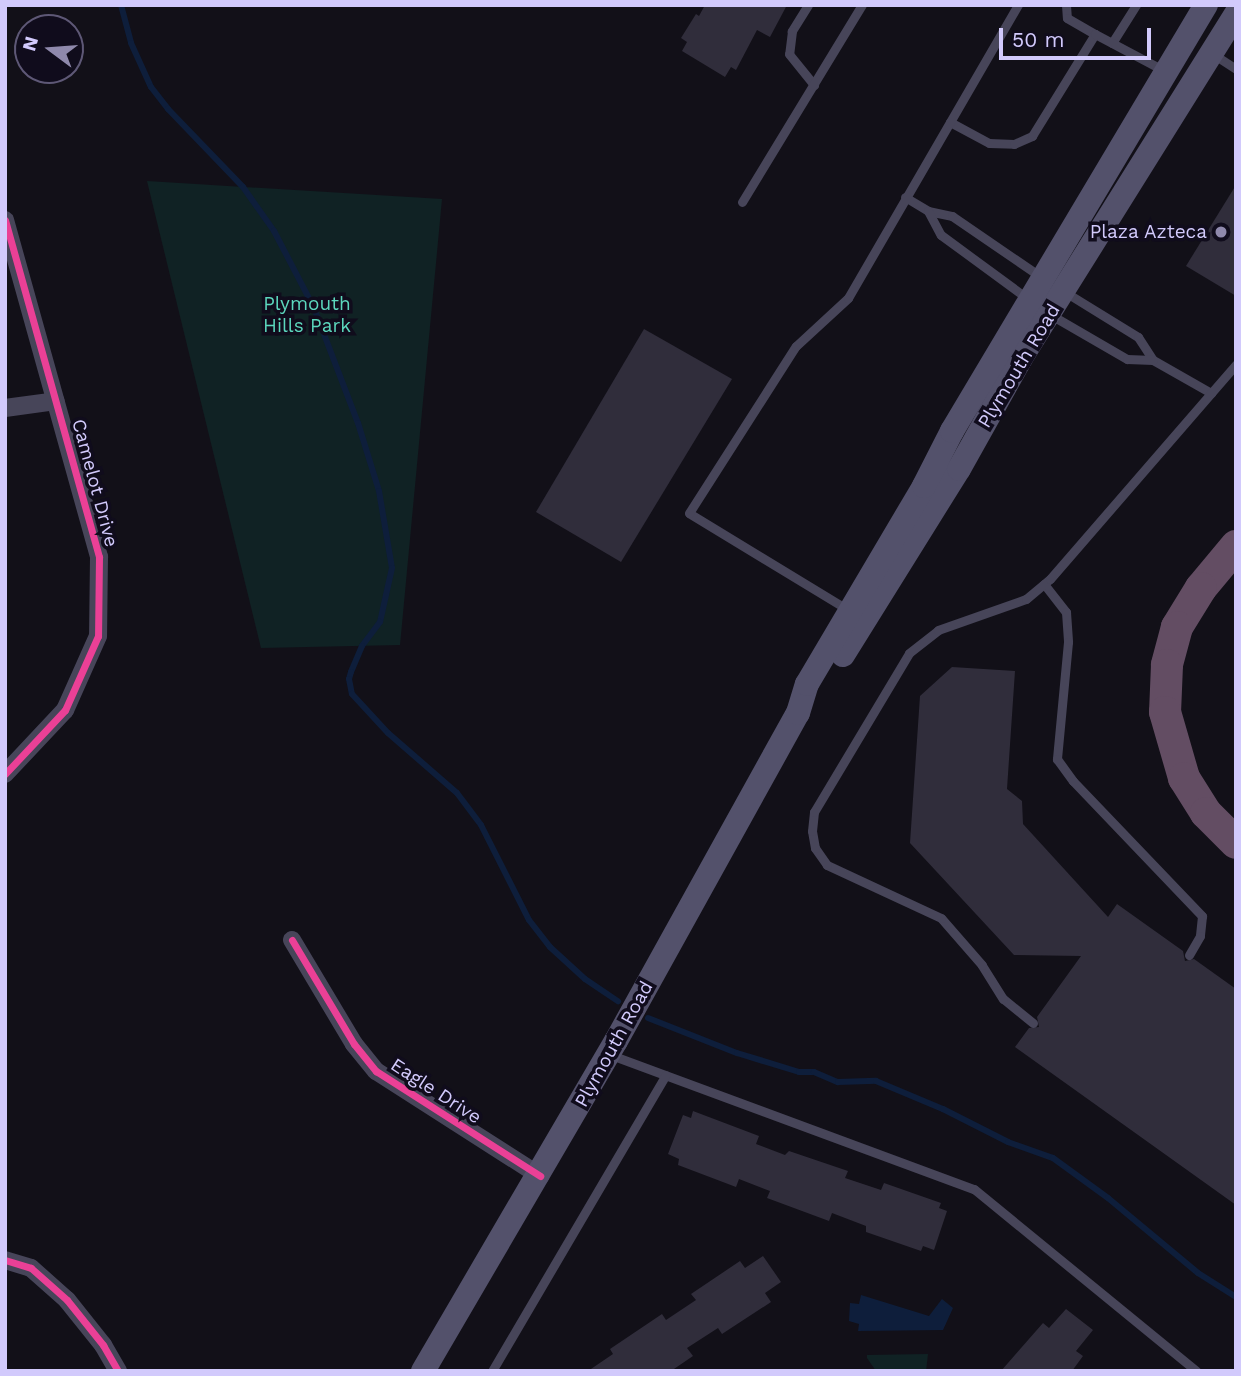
<!DOCTYPE html>
<html>
<head>
<meta charset="utf-8">
<style>
  body { margin:0 }
  #map { position:relative; width:1241px; height:1376px; overflow:hidden; background:#121018; font-family:"Work Sans",sans-serif }
  div>[style] { position:absolute }
  .green>* { inset:0; background:#102224 }
  .water>* { inset:0; background:#0e1e3b }
  .stream>* { height:6px; margin:-3px; padding:0 3px; transform-origin:3px; border-radius:3px; background:#0e1e3b }
  .building>* { inset:0; background:#302d3b }
  .lane>* { height:9px; margin:-4.5px; padding:0 4.5px; transform-origin:4.5px; border-radius:4.5px; background:#474559 }
  .street>* { height:18px; margin:-9px; padding:0 9px; transform-origin:9px; border-radius:9px; background:#474559 }
  .secondary>* { height:24px; margin:-12px; padding:0 12px; transform-origin:12px; border-radius:12px; background:#53516b }
  .highway>* { height:32px; margin:-16px; padding:0 16px; transform-origin:16px; border-radius:16px; background:#634d63 }
  .cycleway>* { height:7px; margin:-3.5px; padding:0 3.5px; transform-origin:3.5px; border-radius:3.5px; background:#ea4096 }
  .dots>* { width:19px; height:19px; translate:-50% -50%; box-sizing:border-box; border:4px solid #100c1c; border-radius:50% }
  span { translate:-50% -50%; white-space:nowrap; text-align:center; line-height:1.15; -webkit-text-stroke:7px #100c1c; paint-order:stroke }
  .poi-label { font-size:19px; color:#d2cafc }
  .right { translate:-100% -50%; text-align:right }
  .park-label { font-size:19px; color:#5cd7bd }
  .street-label { font-size:19px; color:#d2cafc }
  .frame { position:absolute; inset:0; border:7px solid #d2cafc; pointer-events:none }
  .north { position:absolute; left:14px; top:14px; width:70px; height:70px; box-sizing:border-box; background:#100c1c; border:2px solid #5e5876; border-radius:50%; rotate:286deg; font-size:19px; font-weight:700; line-height:28px; text-align:center; color:#d2cafc }
  .north::after { content:''; display:block; margin:auto; width:24px; height:32px; background:#8f89ac; clip-path:polygon(50% 0,100% 100%,50% 72%,0 100%) }
  .scale { position:absolute; left:999px; top:28px; width:152px; height:32px; box-sizing:border-box; border:4px solid #d2cafc; border-top:0; padding-left:9px; font-size:21px; line-height:24px; white-space:nowrap; color:#d2cafc; -webkit-text-stroke:5px #100c1c; paint-order:stroke }
</style>
</head>
<body>
<div id="map">
  <div class="green">
    <div style="clip-path:polygon(147px 181px,442px 199px,400px 645px,261px 648px)"></div>
    <div style="clip-path:polygon(928px 1354px,926px 1371px,876px 1371px,867px 1358px,867px 1355px)"></div>
  </div>
  <div class="water">
    <div style="clip-path:polygon(861px 1295px,929px 1316px,942px 1299px,953px 1308px,943px 1330px,858px 1331px,859px 1324px,849px 1321px,850px 1303px,859px 1304px)"></div>
  </div>
  <div class="stream">
    <div style="left:121px;top:5px;width:39px;rotate:75deg"></div>
    <div style="left:131px;top:43px;width:48px;rotate:65.6deg"></div>
    <div style="left:151px;top:87px;width:28px;rotate:52deg"></div>
    <div style="left:168px;top:109px;width:108px;rotate:46.1deg"></div>
    <div style="left:243px;top:187px;width:54px;rotate:54.8deg"></div>
    <div style="left:274px;top:231px;width:87px;rotate:62.5deg"></div>
    <div style="left:314px;top:308px;width:123px;rotate:69.1deg"></div>
    <div style="left:358px;top:423px;width:71px;rotate:72.8deg"></div>
    <div style="left:379px;top:491px;width:78px;rotate:80.4deg"></div>
    <div style="left:392px;top:568px;width:55px;rotate:102.5deg"></div>
    <div style="left:380px;top:622px;width:30px;rotate:127deg"></div>
    <div style="left:362px;top:646px;width:28px;rotate:113deg"></div>
    <div style="left:351px;top:672px;width:7px;rotate:106deg"></div>
    <div style="left:349px;top:679px;width:15px;rotate:79deg"></div>
    <div style="left:352px;top:694px;width:53px;rotate:47.3deg"></div>
    <div style="left:388px;top:733px;width:91px;rotate:41deg"></div>
    <div style="left:457px;top:793px;width:40px;rotate:53deg"></div>
    <div style="left:481px;top:825px;width:106px;rotate:63.2deg"></div>
    <div style="left:529px;top:920px;width:34px;rotate:52deg"></div>
    <div style="left:550px;top:947px;width:47px;rotate:42.4deg"></div>
    <div style="left:585px;top:979px;width:40px;rotate:34deg"></div>
    <div style="left:648px;top:1018px;width:96px;rotate:21.5deg"></div>
    <div style="left:737px;top:1053px;width:65px;rotate:17deg"></div>
    <div style="left:799px;top:1072px;width:15px"></div>
    <div style="left:814px;top:1072px;width:26px;rotate:23deg"></div>
    <div style="left:838px;top:1082px;width:38px;rotate:-2deg"></div>
    <div style="left:876px;top:1081px;width:73px;rotate:22.7deg"></div>
    <div style="left:943px;top:1109px;width:73px;rotate:26.9deg"></div>
    <div style="left:1008px;top:1142px;width:48px;rotate:19.6deg"></div>
    <div style="left:1053px;top:1158px;width:68px;rotate:36deg"></div>
    <div style="left:1108px;top:1198px;width:117px;rotate:39.8deg"></div>
    <div style="left:1198px;top:1273px;width:45px;rotate:32.3deg"></div>
  </div>
  <div class="building">
    <div style="clip-path:polygon(705px 5px,787px 5px,770px 37px,757px 30px,736px 70px,731px 67px,725px 77px,682px 51px,687px 42px,681px 38px,696px 14px,699px 16px)"></div>
    <div style="clip-path:polygon(1236px 185px,1236px 296px,1186px 266px)"></div>
    <div style="clip-path:polygon(644px 329px,732px 379px,621px 562px,536px 512px)"></div>
    <div style="clip-path:polygon(952px 667px,1015px 671px,1007px 789px,1022px 801px,1023px 824px,1108px 917px,1117px 904px,1183px 951px,1185px 961px,1194px 959px,1236px 989px,1236px 1205px,1015px 1047px,1029px 1028px,1039px 1027px,1037px 1017px,1081px 956px,1014px 955px,910px 843px,920px 696px)"></div>
    <div style="clip-path:polygon(693px 1111px,759px 1136px,756px 1144px,785px 1155px,789px 1151px,848px 1171px,845px 1178px,881px 1190px,884px 1183px,941px 1203px,939px 1208px,947px 1211px,934px 1250px,923px 1246px,921px 1251px,866px 1232px,866px 1226px,832px 1213px,829px 1221px,767px 1198px,770px 1191px,739px 1179px,736px 1187px,678px 1165px,679px 1159px,668px 1154px,683px 1115px,691px 1118px)"></div>
    <div style="clip-path:polygon(763px 1256px,781px 1282px,765px 1293px,771px 1302px,722px 1334px,718px 1328px,687px 1348px,693px 1356px,671px 1371px,588px 1371px,613px 1354px,610px 1349px,662px 1314px,666px 1320px,696px 1300px,691px 1294px,740px 1261px,745px 1268px)"></div>
    <div style="clip-path:polygon(1066px 1309px,1093px 1330px,1076px 1351px,1083px 1356px,1072px 1371px,1001px 1371px,1043px 1323px,1049px 1328px)"></div>
  </div>
  <div class="lane">
    <div style="left:808px;top:5px;width:31px;rotate:122deg"></div>
    <div style="left:792px;top:31px;width:23px;rotate:97deg"></div>
    <div style="left:789px;top:54px;width:40px;rotate:51deg"></div>
    <div style="left:1066px;top:5px;width:13px;rotate:86deg"></div>
    <div style="left:1067px;top:18px;width:32px;rotate:30deg"></div>
    <div style="left:1112px;top:43px;width:45px;rotate:-57.7deg"></div>
    <div style="left:1213px;top:54px;width:27px;rotate:33deg"></div>
    <div style="left:950px;top:122px;width:44px;rotate:28.3deg"></div>
    <div style="left:989px;top:143px;width:25px;rotate:2deg"></div>
    <div style="left:1014px;top:144px;width:20px;rotate:-24deg"></div>
    <div style="left:1032px;top:136px;width:120px;rotate:-58.3deg"></div>
    <div style="left:1095px;top:34px;width:79px;rotate:27.9deg"></div>
    <div style="left:905px;top:197px;width:27px;rotate:31deg"></div>
    <div style="left:928px;top:211px;width:25px;rotate:12deg"></div>
    <div style="left:952px;top:216px;width:108px;rotate:34.4deg"></div>
    <div style="left:742px;top:202px;width:231px;rotate:-58.7deg"></div>
    <div style="left:928px;top:211px;width:27px;rotate:62deg"></div>
    <div style="left:941px;top:235px;width:108px;rotate:36.3deg"></div>
    <div style="left:1065px;top:292px;width:86px;rotate:31.7deg"></div>
    <div style="left:1138px;top:337px;width:27px;rotate:57deg"></div>
    <div style="left:1153px;top:360px;width:67px;rotate:29.6deg"></div>
    <div style="left:1051px;top:315px;width:88px;rotate:30.1deg"></div>
    <div style="left:1127px;top:359px;width:26px;rotate:2deg"></div>
    <div style="left:1044px;top:584px;width:36px;rotate:52deg"></div>
    <div style="left:1066px;top:612px;width:30px;rotate:86deg"></div>
    <div style="left:1068px;top:642px;width:118px;rotate:95.4deg"></div>
    <div style="left:1057px;top:759px;width:27px;rotate:54deg"></div>
    <div style="left:1073px;top:781px;width:187px;rotate:46.3deg"></div>
    <div style="left:1202px;top:916px;width:20px;rotate:96deg"></div>
    <div style="left:1200px;top:936px;width:22px;rotate:120deg"></div>
    <div style="left:850px;top:611px;width:188px;rotate:-148.7deg"></div>
    <div style="left:689px;top:513px;width:198px;rotate:-57.4deg"></div>
    <div style="left:796px;top:346px;width:71px;rotate:-42.7deg"></div>
    <div style="left:848px;top:298px;width:339px;rotate:-59.9deg"></div>
    <div style="left:1033px;top:1023px;width:38px;rotate:-141deg"></div>
    <div style="left:1003px;top:999px;width:40px;rotate:-122deg"></div>
    <div style="left:982px;top:965px;width:62px;rotate:-131.1deg"></div>
    <div style="left:941px;top:918px;width:126px;rotate:-155.1deg"></div>
    <div style="left:827px;top:865px;width:21px;rotate:-125deg"></div>
    <div style="left:815px;top:848px;width:17px;rotate:-100deg"></div>
    <div style="left:812px;top:831px;width:19px;rotate:-84deg"></div>
    <div style="left:814px;top:812px;width:185px;rotate:-59.1deg"></div>
    <div style="left:909px;top:653px;width:37px;rotate:-38deg"></div>
    <div style="left:938px;top:630px;width:93px;rotate:-19.4deg"></div>
    <div style="left:1026px;top:599px;width:31px;rotate:-40deg"></div>
    <div style="left:1050px;top:579px;width:284px;rotate:-49.1deg"></div>
    <div style="left:611px;top:1055px;width:387px;rotate:20.3deg"></div>
    <div style="left:974px;top:1189px;width:287px;rotate:39.3deg"></div>
    <div style="left:492px;top:1371px;width:343px;rotate:-59.6deg"></div>
  </div>
  <div class="street">
    <div style="left:5px;top:220px;width:350px;rotate:74.4deg"></div>
    <div style="left:99px;top:557px;width:79px;rotate:90.7deg"></div>
    <div style="left:98px;top:636px;width:81px;rotate:114deg"></div>
    <div style="left:65px;top:710px;width:88px;rotate:133.2deg"></div>
    <div style="left:5px;top:408px;width:51px;rotate:-7.8deg"></div>
    <div style="left:292px;top:940px;width:121px;rotate:59.2deg"></div>
    <div style="left:354px;top:1044px;width:35px;rotate:51deg"></div>
    <div style="left:376px;top:1071px;width:195px;rotate:32.6deg"></div>
    <div style="left:5px;top:1260px;width:27px;rotate:17deg"></div>
    <div style="left:31px;top:1268px;width:48px;rotate:41.6deg"></div>
    <div style="left:67px;top:1300px;width:58px;rotate:51.3deg"></div>
    <div style="left:103px;top:1345px;width:30px;rotate:60deg"></div>
  </div>
  <div class="secondary">
    <div style="left:843px;top:655px;width:219px;rotate:-58.1deg"></div>
    <div style="left:959px;top:469px;width:127px;rotate:-60.8deg"></div>
    <div style="left:1021px;top:358px;width:406px;rotate:-58deg"></div>
    <div style="left:423px;top:1371px;width:382px;rotate:-59.7deg"></div>
    <div style="left:616px;top:1041px;width:375px;rotate:-61deg"></div>
    <div style="left:798px;top:713px;width:30px;rotate:-73deg"></div>
    <div style="left:807px;top:684px;width:230px;rotate:-59.4deg"></div>
    <div style="left:924px;top:486px;width:62px;rotate:-63deg"></div>
    <div style="left:952px;top:431px;width:496px;rotate:-59.2deg"></div>
  </div>
  <div class="highway">
    <div style="left:1236px;top:546px;width:55px;rotate:129.8deg"></div>
    <div style="left:1201px;top:588px;width:46px;rotate:121.6deg"></div>
    <div style="left:1177px;top:627px;width:39px;rotate:105deg"></div>
    <div style="left:1167px;top:665px;width:47px;rotate:92.4deg"></div>
    <div style="left:1165px;top:712px;width:69px;rotate:73.9deg"></div>
    <div style="left:1184px;top:778px;width:41px;rotate:57.8deg"></div>
    <div style="left:1206px;top:813px;width:42px;rotate:45deg"></div>
  </div>
  <div class="cycleway">
    <div style="left:5px;top:220px;width:350px;rotate:74.4deg"></div>
    <div style="left:99px;top:557px;width:79px;rotate:90.7deg"></div>
    <div style="left:98px;top:636px;width:81px;rotate:114deg"></div>
    <div style="left:65px;top:710px;width:88px;rotate:133.2deg"></div>
    <div style="left:292px;top:940px;width:121px;rotate:59.2deg"></div>
    <div style="left:354px;top:1044px;width:35px;rotate:51deg"></div>
    <div style="left:376px;top:1071px;width:195px;rotate:32.6deg"></div>
    <div style="left:5px;top:1260px;width:27px;rotate:17deg"></div>
    <div style="left:31px;top:1268px;width:48px;rotate:41.6deg"></div>
    <div style="left:67px;top:1300px;width:58px;rotate:51.3deg"></div>
    <div style="left:103px;top:1345px;width:30px;rotate:60deg"></div>
  </div>
  <div class="dots">
    <div style="left:1221px;top:232px;background:#8f89ac"></div>
  </div>
  <div class="poi-label">
    <span class="right" style="left:1207px;top:232px">Plaza Azteca</span>
  </div>
  <div class="park-label">
    <span style="left:307px;top:315px">Plymouth<br>Hills Park</span>
  </div>
  <div class="street-label">
    <span style="left:1019px;top:366px;rotate:-59deg">Plymouth Road</span>
    <span style="left:95px;top:483px;rotate:75deg">Camelot Drive</span>
    <span style="left:614px;top:1044px;rotate:-61deg">Plymouth Road</span>
    <span style="left:436px;top:1091px;rotate:33deg">Eagle Drive</span>
  </div>
  <div class="frame"></div>
  <div class="north">N</div>
  <div class="scale">50 m</div>
</div>
</body>
</html>
